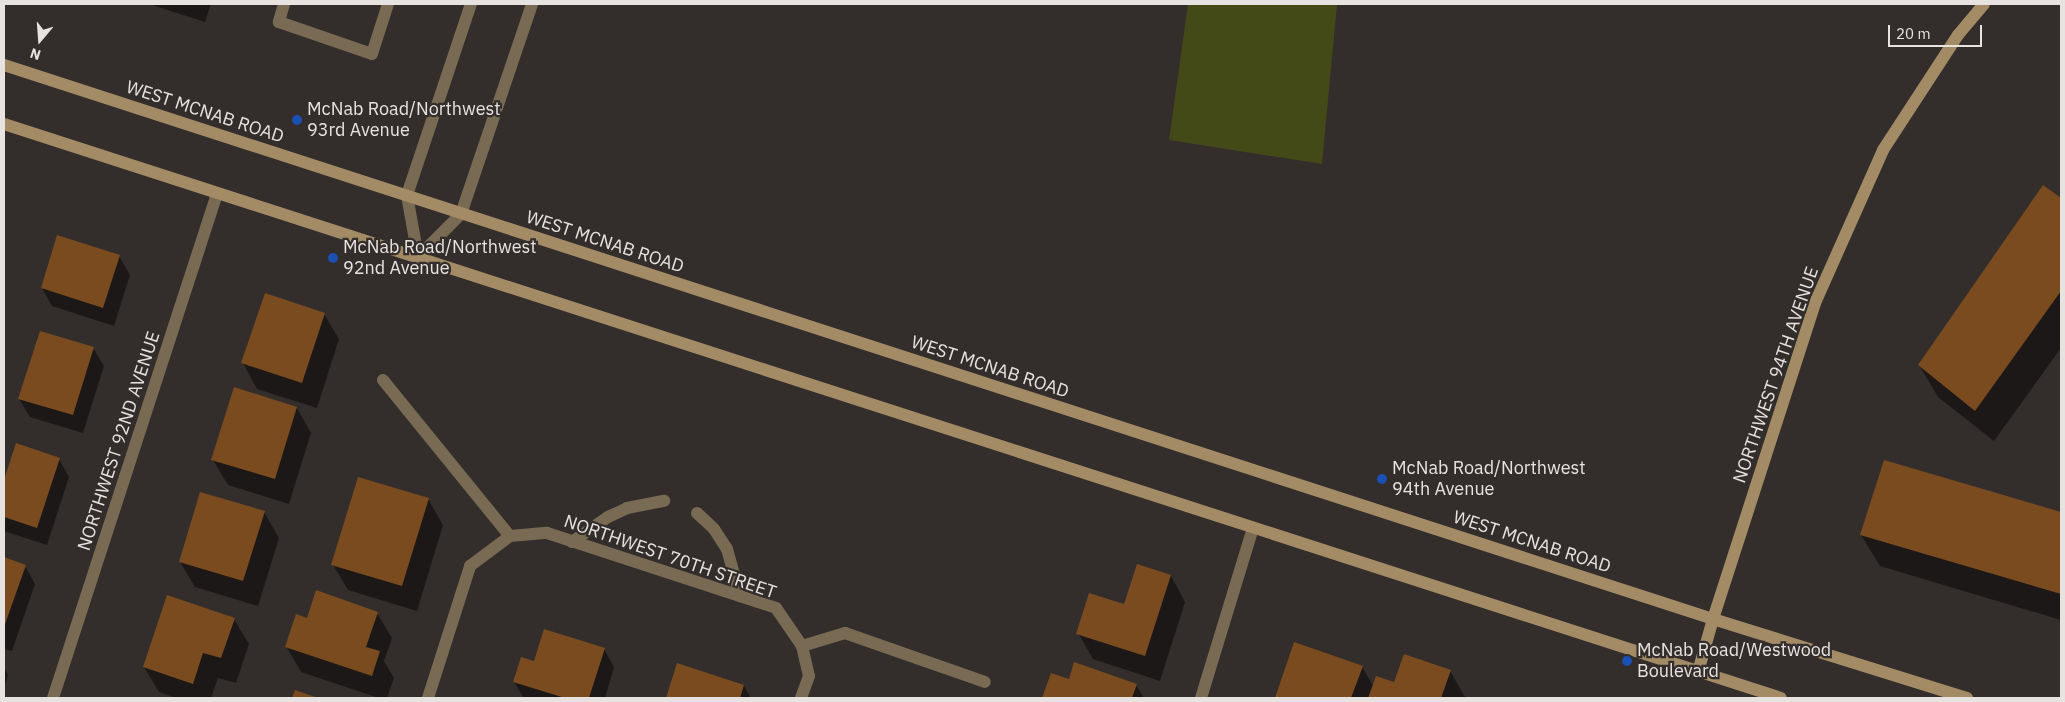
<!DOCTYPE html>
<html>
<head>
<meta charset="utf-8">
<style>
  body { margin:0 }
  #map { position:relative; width:2065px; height:702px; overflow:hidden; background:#332e2c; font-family:"IBM Plex Sans",sans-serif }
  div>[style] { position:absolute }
  .green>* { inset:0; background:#434a17 }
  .shadow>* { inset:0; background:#0007 }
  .building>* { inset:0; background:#7a4b1e }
  .lane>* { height:12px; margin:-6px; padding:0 6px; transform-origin:6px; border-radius:6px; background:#796b53 }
  .street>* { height:12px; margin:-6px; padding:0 6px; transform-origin:6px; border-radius:6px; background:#796b53 }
  .secondary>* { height:12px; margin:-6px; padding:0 6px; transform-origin:6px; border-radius:6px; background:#a38b66 }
  .dots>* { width:14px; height:14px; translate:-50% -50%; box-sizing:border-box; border:2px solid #332e2c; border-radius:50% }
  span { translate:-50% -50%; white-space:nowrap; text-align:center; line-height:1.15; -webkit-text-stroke:4.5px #332e2c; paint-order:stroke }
  .poi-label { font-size:18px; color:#e6e3e1 }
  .left { translate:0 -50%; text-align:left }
  .street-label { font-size:18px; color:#e6e3e1 }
  .frame { position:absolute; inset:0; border:5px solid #e6e3e1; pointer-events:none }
  .north { position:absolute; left:15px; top:15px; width:50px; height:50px; -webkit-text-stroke:4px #332e2c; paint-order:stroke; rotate:198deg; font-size:14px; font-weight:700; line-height:20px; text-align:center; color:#e6e3e1 }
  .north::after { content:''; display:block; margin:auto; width:18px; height:22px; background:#e6e3e1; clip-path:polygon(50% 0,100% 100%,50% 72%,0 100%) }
  .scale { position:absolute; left:1888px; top:25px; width:94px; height:22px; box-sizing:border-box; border:2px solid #e6e3e1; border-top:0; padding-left:6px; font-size:15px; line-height:18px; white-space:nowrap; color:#e6e3e1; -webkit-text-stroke:4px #332e2c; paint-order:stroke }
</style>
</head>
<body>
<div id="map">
  <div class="green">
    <div style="clip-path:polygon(1188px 4px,1337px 4px,1322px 164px,1169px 140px)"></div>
  </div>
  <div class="shadow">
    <div style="clip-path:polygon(149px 4px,211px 4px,205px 22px)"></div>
    <div style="clip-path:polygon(2044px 187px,2061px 200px,2061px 348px,1994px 441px,1938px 397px,1919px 365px)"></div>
    <div style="clip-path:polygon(119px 256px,130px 275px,114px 326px,52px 306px,42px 288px)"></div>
    <div style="clip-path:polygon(324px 314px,339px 339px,317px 408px,257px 389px,243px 363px)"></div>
    <div style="clip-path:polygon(93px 348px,104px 366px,83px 433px,30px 417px,19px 399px)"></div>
    <div style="clip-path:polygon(297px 408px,311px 433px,289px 504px,228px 485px,213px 460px)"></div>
    <div style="clip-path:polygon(17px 445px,59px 459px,69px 477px,47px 545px,4px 531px,4px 485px)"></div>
    <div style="clip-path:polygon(1885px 461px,2061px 513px,2061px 620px,1880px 566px,1861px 535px)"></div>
    <div style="clip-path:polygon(428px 499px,443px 525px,417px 611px,348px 590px,333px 565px)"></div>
    <div style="clip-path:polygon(264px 512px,279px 538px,258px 606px,195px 587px,180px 562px)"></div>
    <div style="clip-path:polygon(4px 559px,25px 566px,35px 584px,12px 651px,4px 649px)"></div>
    <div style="clip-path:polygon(1138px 566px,1171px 576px,1185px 602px,1160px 681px,1093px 659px,1078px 633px,1124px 606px)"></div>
    <div style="clip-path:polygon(377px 613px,392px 638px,384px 661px,394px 678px,387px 698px,379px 698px,301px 672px,286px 646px,308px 620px)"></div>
    <div style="clip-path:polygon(234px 619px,249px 644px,236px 683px,218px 678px,211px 698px,176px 698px,159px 692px,144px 667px)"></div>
    <div style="clip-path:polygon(1295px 643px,1362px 667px,1374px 687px,1450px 671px,1465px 697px,1276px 698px)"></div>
    <div style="clip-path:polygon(604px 649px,614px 667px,605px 698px,524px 698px,514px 682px)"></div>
    <div style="clip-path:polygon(678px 665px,744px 686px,751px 698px,668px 698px)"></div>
    <div style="clip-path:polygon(4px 668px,8px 675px,4px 688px)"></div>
    <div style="clip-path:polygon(1051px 675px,1070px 681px,1136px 685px,1144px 698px,1043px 698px)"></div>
  </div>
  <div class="building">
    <div style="clip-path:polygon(2043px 185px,2061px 198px,2061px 291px,1975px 411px,1918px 365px)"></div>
    <div style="clip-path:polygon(57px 235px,120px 255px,103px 308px,41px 288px)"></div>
    <div style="clip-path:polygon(265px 293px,325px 313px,302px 383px,241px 363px)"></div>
    <div style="clip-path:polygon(40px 331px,94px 347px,73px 415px,18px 399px)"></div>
    <div style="clip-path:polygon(234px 387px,297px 407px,275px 479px,211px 460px)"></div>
    <div style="clip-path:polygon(16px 443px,60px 458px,37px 528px,4px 517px,4px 480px)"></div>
    <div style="clip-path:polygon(1884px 460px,2061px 512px,2061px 594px,1860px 535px)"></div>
    <div style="clip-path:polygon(358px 477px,429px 498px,402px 586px,331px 565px)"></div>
    <div style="clip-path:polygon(200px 492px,265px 511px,243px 581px,179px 562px)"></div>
    <div style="clip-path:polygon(4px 557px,26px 565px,4px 627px)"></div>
    <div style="clip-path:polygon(1137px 564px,1171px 575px,1145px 656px,1076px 634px,1089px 593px,1124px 604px)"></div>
    <div style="clip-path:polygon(316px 590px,378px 612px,366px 647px,380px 651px,372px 676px,285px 647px,296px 614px,307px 618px)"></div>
    <div style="clip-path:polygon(167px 595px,235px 618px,221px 658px,203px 653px,193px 684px,143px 667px)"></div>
    <div style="clip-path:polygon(544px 629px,605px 648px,589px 698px,565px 698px,513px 682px,521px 657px,534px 661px)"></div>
    <div style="clip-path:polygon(1294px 642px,1363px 666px,1351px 698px,1275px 698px)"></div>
    <div style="clip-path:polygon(1404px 654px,1451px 670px,1441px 698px,1368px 698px,1376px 676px,1394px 682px)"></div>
    <div style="clip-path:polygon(1074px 662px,1137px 684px,1132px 698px,1042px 698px,1051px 673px,1069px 679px)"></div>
    <div style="clip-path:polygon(677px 663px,744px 685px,740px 698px,666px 698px)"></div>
    <div style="clip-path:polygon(295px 690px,318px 698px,292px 698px)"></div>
  </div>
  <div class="lane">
    <div style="left:284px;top:4px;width:19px;rotate:106deg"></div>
    <div style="left:279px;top:22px;width:98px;rotate:19deg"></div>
    <div style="left:372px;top:54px;width:52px;rotate:-72.3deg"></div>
    <div style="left:383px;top:380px;width:201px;rotate:50.9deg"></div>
    <div style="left:697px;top:513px;width:23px;rotate:43deg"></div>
    <div style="left:714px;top:529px;width:24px;rotate:57deg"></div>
    <div style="left:727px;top:549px;width:49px;rotate:74.5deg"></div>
    <div style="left:572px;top:542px;width:44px;rotate:-34.8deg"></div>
    <div style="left:608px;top:517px;width:21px;rotate:-25deg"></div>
    <div style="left:627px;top:508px;width:38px;rotate:-11deg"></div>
    <div style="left:802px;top:646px;width:45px;rotate:-16.8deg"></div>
    <div style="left:845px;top:633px;width:148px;rotate:19.3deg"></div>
  </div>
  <div class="street">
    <div style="left:418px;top:257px;width:61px;rotate:-45deg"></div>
    <div style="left:461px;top:214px;width:222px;rotate:-71.3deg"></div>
    <div style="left:418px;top:257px;width:63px;rotate:-100.1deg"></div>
    <div style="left:407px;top:195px;width:201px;rotate:-71.5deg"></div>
    <div style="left:53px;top:698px;width:530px;rotate:-71.98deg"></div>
    <div style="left:428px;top:698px;width:139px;rotate:-72.3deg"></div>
    <div style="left:470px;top:566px;width:50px;rotate:-36.9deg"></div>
    <div style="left:510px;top:536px;width:37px;rotate:-5deg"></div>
    <div style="left:547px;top:533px;width:241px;rotate:18.1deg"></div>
    <div style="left:776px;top:608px;width:46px;rotate:55.6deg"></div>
    <div style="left:802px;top:646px;width:31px;rotate:77deg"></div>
    <div style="left:809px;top:676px;width:23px;rotate:110deg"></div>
    <div style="left:1201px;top:698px;width:178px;rotate:-73deg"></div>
  </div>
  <div class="secondary">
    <div style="left:4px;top:65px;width:1797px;rotate:17.96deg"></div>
    <div style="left:1713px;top:619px;width:266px;rotate:17.3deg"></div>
    <div style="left:4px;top:124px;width:1867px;rotate:17.9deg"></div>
    <div style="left:1698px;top:672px;width:55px;rotate:-74.2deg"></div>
    <div style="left:1713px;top:619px;width:332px;rotate:-72.1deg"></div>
    <div style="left:1815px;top:303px;width:167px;rotate:-66deg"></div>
    <div style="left:1883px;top:150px;width:137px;rotate:-56.9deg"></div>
    <div style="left:1958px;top:35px;width:40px;rotate:-50deg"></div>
  </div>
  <div class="dots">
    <div style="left:297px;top:120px;background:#1a4fb4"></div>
    <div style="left:333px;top:258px;background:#1a4fb4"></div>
    <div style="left:1382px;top:479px;background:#1a4fb4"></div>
    <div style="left:1627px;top:661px;background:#1a4fb4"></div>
  </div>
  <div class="poi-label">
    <span class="left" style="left:307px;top:120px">McNab Road/Northwest<br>93rd Avenue</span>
    <span class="left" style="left:343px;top:258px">McNab Road/Northwest<br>92nd Avenue</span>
    <span class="left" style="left:1392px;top:479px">McNab Road/Northwest<br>94th Avenue</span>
    <span class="left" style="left:1637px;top:661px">McNab Road/Westwood<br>Boulevard</span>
  </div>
  <div class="street-label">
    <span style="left:205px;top:112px;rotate:18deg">WEST MCNAB ROAD</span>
    <span style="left:605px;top:242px;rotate:18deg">WEST MCNAB ROAD</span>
    <span style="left:990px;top:367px;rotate:18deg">WEST MCNAB ROAD</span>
    <span style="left:1776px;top:375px;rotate:-71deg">NORTHWEST 94TH AVENUE</span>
    <span style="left:119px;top:441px;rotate:-72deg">NORTHWEST 92ND AVENUE</span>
    <span style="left:1532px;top:542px;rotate:18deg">WEST MCNAB ROAD</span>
    <span style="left:670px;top:557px;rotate:19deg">NORTHWEST 70TH STREET</span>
  </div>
  <div class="frame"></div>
  <div class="north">N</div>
  <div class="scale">20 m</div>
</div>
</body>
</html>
